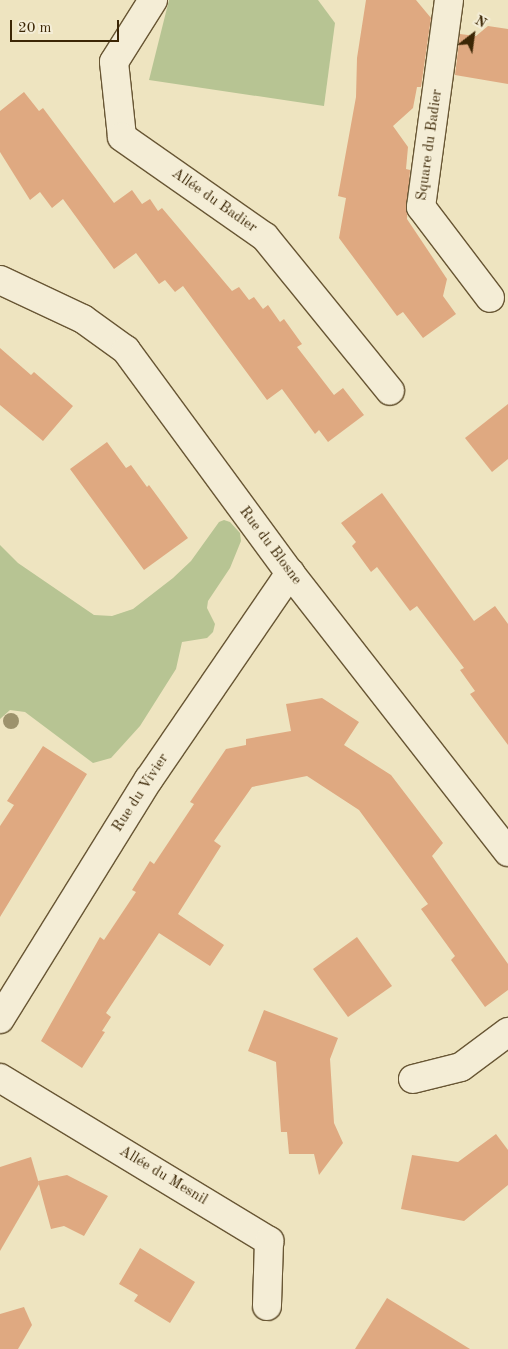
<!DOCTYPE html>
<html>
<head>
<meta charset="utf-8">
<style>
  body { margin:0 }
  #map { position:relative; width:508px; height:1349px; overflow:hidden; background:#eee4c0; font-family:"Old Standard TT",serif }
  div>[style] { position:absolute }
  .green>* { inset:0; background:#b7c493 }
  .building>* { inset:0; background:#dfa981 }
  .roads { filter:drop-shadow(1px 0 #685634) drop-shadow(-1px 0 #685634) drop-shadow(0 1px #685634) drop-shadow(0 -1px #685634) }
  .street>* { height:28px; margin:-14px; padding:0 14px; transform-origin:14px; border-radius:14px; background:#f4edd6 }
  .trees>* { width:16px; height:16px; margin:-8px; border-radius:50%; background:#9d926c }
  span { translate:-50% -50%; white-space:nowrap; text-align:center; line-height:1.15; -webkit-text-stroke:4px #f4edd6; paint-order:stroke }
  .street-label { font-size:15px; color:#3b2605 }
  .north { position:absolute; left:448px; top:10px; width:50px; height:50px; -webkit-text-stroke:4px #f4edd6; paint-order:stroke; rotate:30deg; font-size:14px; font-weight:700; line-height:20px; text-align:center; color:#3b2605 }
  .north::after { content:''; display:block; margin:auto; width:18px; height:22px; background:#3b2605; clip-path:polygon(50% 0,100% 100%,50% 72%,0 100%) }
  .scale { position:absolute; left:10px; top:20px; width:109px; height:22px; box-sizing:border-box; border:2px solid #3b2605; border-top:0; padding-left:6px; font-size:15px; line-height:18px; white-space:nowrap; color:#3b2605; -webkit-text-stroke:4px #f4edd6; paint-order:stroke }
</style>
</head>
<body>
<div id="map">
  <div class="green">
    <div style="clip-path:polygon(169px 0,318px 0,335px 23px,324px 106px,149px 80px)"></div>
    <div style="clip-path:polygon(224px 520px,230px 522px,240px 533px,241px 541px,230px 568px,208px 601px,207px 608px,215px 624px,213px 632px,207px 638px,182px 642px,176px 669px,140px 726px,111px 758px,93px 763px,25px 712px,10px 710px,0 719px,0 545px,18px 563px,94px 615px,112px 616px,133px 609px,173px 578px,191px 561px,219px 522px)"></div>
  </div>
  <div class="building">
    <div style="clip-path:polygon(366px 0,416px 0,431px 18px,421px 87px,417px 87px,413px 108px,393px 126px,408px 147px,406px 169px,410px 170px,407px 219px,447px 279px,443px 296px,456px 314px,423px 338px,403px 312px,397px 316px,339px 238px,346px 198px,338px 196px,356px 97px,357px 58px)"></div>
    <div style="clip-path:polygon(488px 26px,508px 29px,508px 84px,455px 75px,460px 34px,476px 36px)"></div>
    <div style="clip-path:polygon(24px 92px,39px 111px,43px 108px,114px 203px,132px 190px,142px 204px,150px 199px,158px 211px,162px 208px,232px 291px,239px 287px,249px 300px,254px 297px,263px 309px,268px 305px,280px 322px,284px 319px,302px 344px,297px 347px,334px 395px,343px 388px,364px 415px,328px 442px,319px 430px,315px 434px,282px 389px,267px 400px,183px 286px,175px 292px,165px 280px,159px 284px,136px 253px,114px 269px,63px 199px,52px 208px,40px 192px,30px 200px,0 152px,0 111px)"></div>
    <div style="clip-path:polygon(0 348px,31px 375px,34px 372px,73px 406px,43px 441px,0 405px)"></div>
    <div style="clip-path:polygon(508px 404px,508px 459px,492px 472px,465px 438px)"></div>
    <div style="clip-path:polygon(107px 442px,126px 468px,131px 465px,147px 487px,149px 485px,188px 538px,144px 570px,70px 469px)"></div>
    <div style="clip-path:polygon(382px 493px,474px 621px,495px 606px,508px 624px,508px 745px,470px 694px,475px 691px,460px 670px,464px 668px,417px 606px,410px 611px,377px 567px,371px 572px,352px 546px,356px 542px,341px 523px)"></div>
    <div style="clip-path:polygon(322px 698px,359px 722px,344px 745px,391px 775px,443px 843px,432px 856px,508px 964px,508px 990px,485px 1007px,451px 960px,455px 956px,421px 909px,428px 904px,359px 810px,307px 776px,252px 787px,214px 841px,221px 846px,178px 914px,224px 945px,210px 966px,159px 933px,106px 1013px,111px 1017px,102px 1031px,105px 1032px,82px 1068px,41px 1041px,100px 937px,104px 940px,136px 892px,132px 890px,150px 861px,154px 864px,194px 804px,190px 802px,226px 749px,246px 745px,246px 739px,291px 731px,286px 704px)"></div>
    <div style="clip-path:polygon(43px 746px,87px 774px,0 917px,0 826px,14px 805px,7px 801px)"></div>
    <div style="clip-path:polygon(357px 937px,392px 986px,348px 1017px,313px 969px)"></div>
    <div style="clip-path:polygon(264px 1010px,338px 1038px,330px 1059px,334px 1123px,343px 1143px,319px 1175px,314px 1154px,289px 1154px,287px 1132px,281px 1132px,276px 1062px,248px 1051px)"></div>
    <div style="clip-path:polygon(496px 1134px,508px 1150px,508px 1185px,464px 1221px,401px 1209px,412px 1155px,458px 1162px)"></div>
    <div style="clip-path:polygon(31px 1157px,39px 1184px,0 1251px,0 1167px)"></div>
    <div style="clip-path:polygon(67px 1175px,108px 1196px,84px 1236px,64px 1226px,51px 1229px,38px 1181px)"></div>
    <div style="clip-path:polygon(140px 1248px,195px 1282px,170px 1323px,134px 1301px,138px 1295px,119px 1284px)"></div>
    <div style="clip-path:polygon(387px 1298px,470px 1349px,355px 1349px)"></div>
    <div style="clip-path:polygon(24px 1307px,32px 1325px,18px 1349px,0 1349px,0 1314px)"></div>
  </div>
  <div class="roads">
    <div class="street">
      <div style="left:153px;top:0;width:73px;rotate:122.2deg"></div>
      <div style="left:114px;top:62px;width:75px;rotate:83.9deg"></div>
      <div style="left:122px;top:137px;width:174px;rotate:35deg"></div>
      <div style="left:265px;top:237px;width:198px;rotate:50.9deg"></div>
      <div style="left:449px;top:0;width:209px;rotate:97.7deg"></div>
      <div style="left:421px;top:207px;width:114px;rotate:52.8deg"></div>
      <div style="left:0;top:280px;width:92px;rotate:25.2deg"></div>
      <div style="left:83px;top:319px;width:53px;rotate:35.8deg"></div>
      <div style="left:126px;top:350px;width:277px;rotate:53.7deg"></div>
      <div style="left:290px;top:573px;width:354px;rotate:52deg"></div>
      <div style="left:0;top:1019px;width:282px;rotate:-58.2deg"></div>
      <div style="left:149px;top:779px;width:250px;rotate:-55.6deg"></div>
      <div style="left:0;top:1078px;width:315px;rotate:31.2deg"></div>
      <div style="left:269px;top:1241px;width:65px;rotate:91.8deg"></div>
      <div style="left:413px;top:1079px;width:49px;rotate:-14deg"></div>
      <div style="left:461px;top:1067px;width:59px;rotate:-36.7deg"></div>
    </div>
  </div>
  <div class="trees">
    <div style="left:11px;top:721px"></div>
  </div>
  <div class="street-label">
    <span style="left:430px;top:145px;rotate:-82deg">Square du Badier</span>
    <span style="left:214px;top:201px;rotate:35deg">Allée du Badier</span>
    <span style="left:270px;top:546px;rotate:53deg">Rue du Blosne</span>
    <span style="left:141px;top:793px;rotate:-57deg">Rue du Vivier</span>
    <span style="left:163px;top:1176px;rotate:31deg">Allée du Mesnil</span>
  </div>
  <div class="north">N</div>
  <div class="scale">20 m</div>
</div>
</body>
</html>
